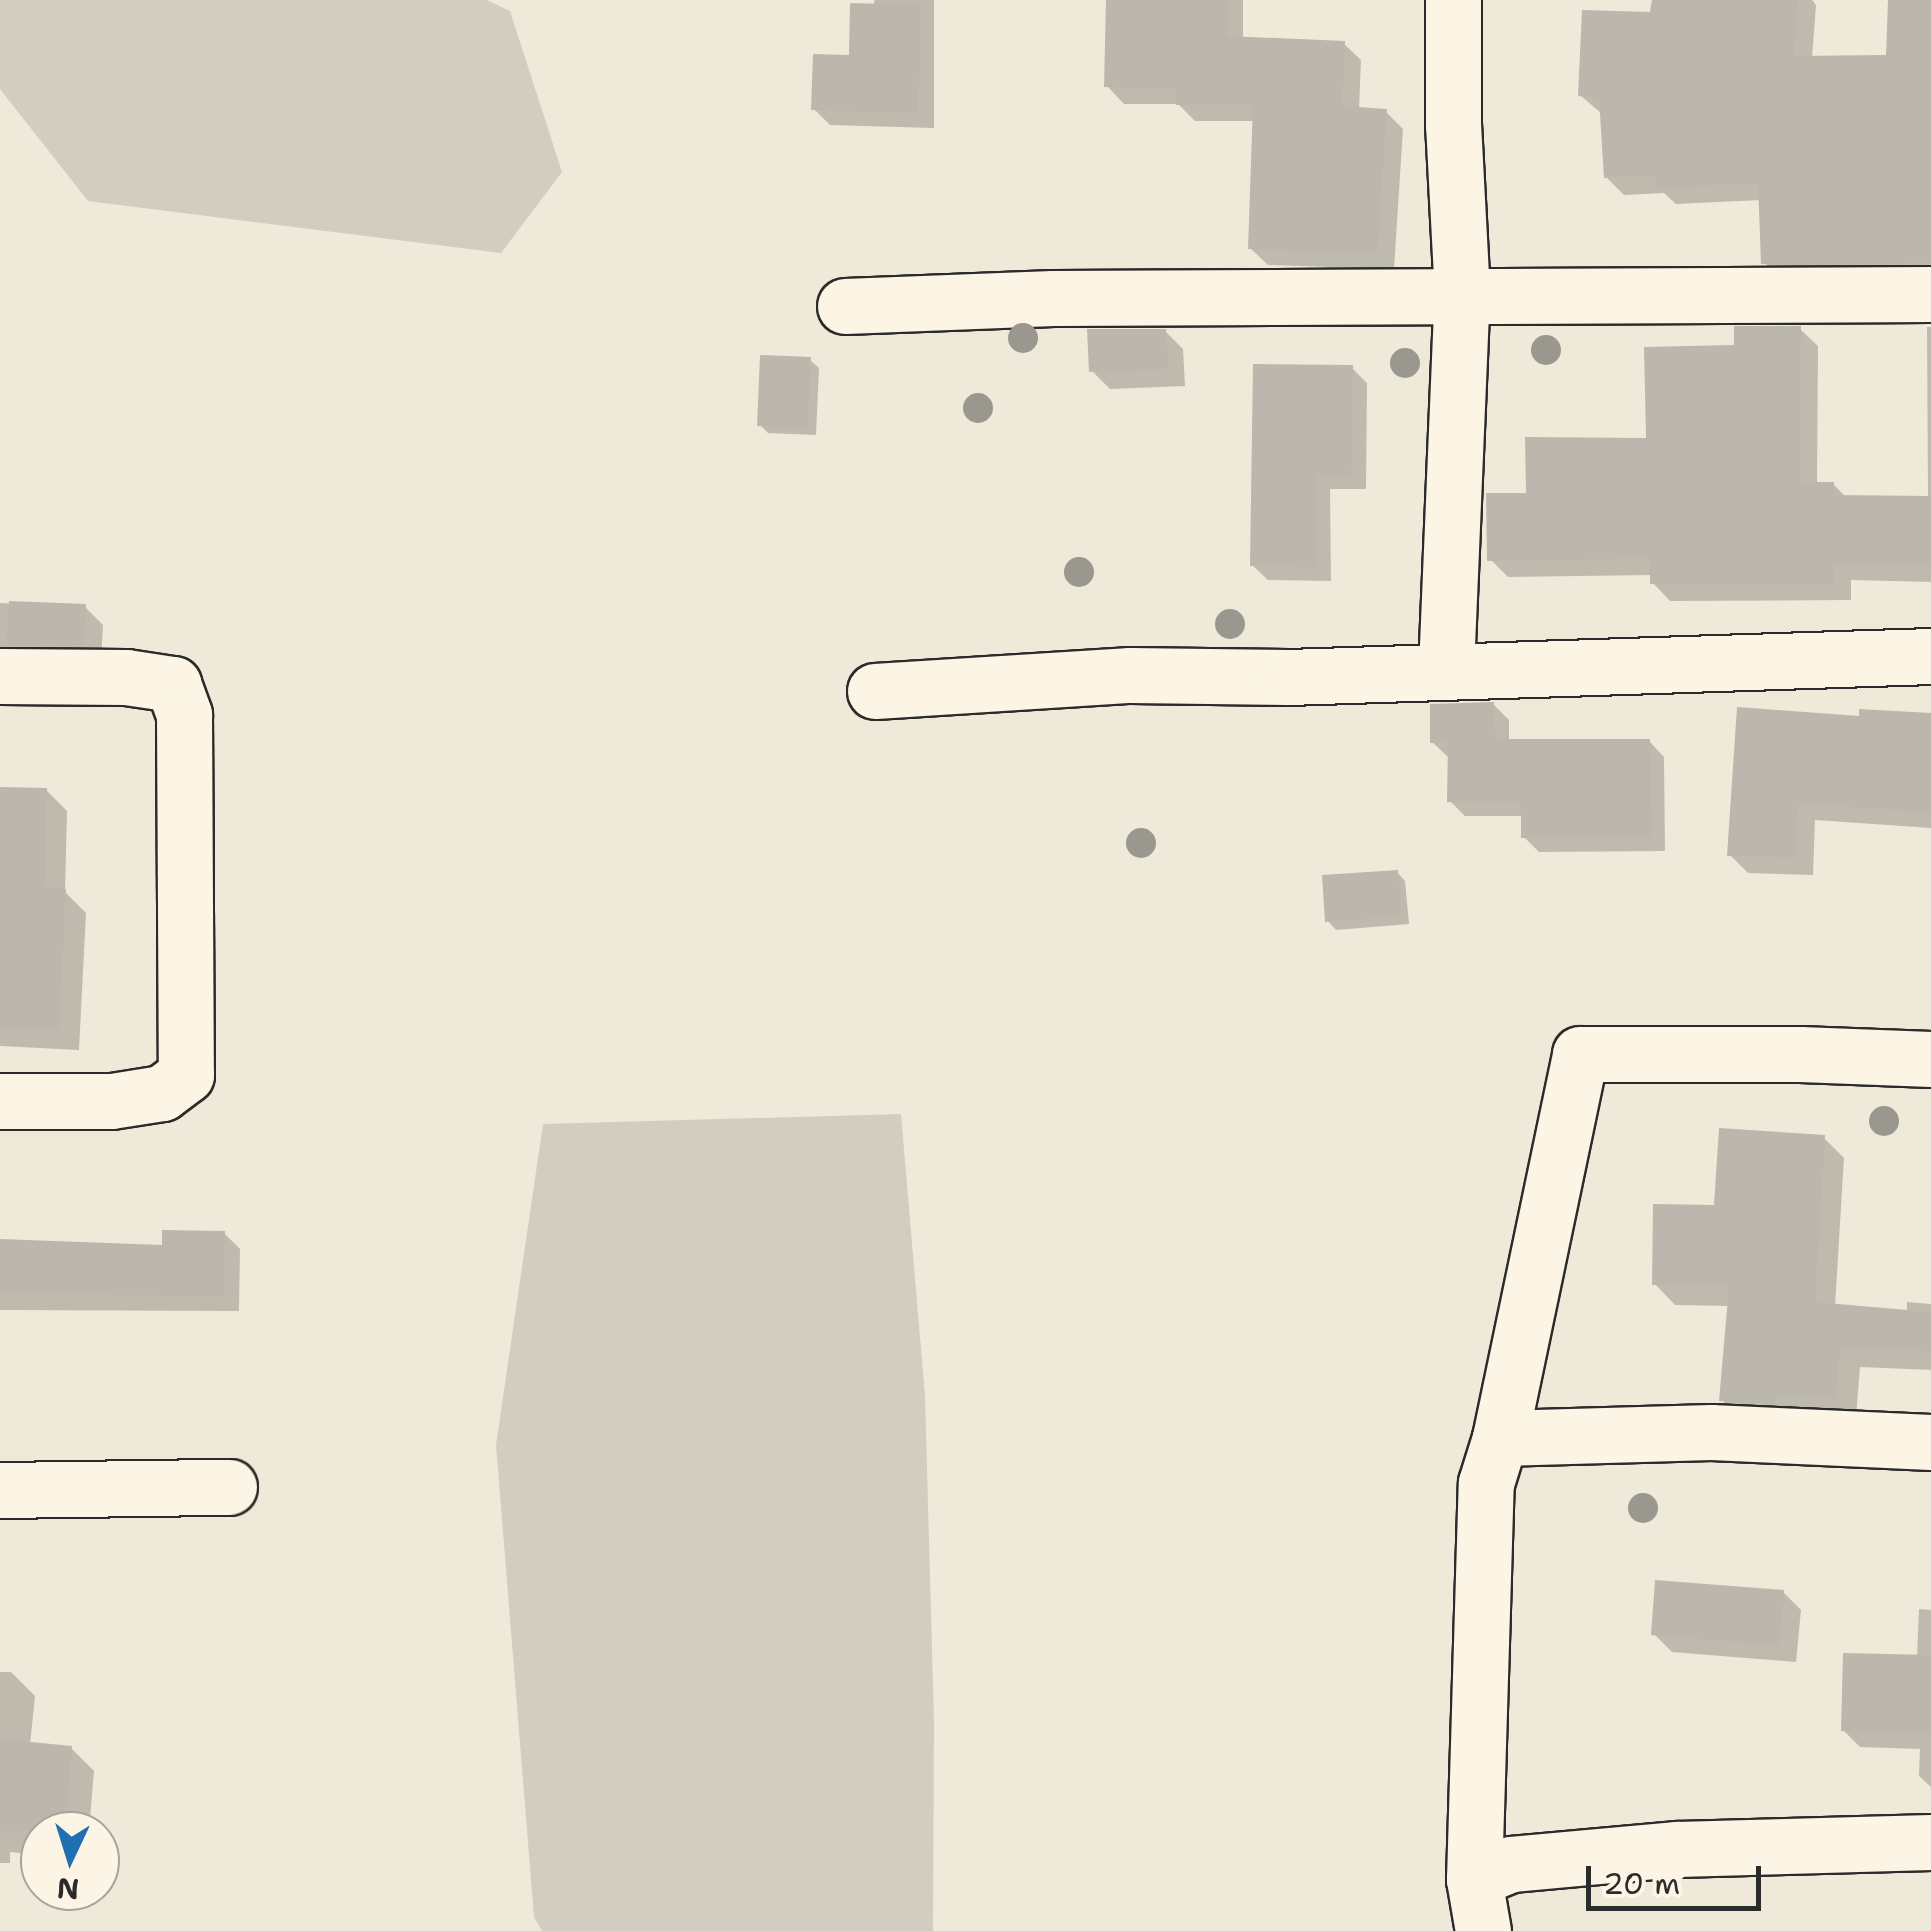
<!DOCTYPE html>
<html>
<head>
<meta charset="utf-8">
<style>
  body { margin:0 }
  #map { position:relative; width:1931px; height:1931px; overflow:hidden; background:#efe9da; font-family:"Shantell Sans",sans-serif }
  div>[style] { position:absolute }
  .green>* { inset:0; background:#d2cdc0 }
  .shadow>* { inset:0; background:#0003 }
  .building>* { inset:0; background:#bcb7ac }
  .roads { filter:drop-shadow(2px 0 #2b2b2b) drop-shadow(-2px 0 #2b2b2b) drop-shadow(0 2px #2b2b2b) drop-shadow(0 -2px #2b2b2b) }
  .minor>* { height:55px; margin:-27.5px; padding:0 27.5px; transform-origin:27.5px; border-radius:27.5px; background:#fcf5e5 }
  .trees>* { width:30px; height:30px; margin:-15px; border-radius:50%; background:#9a978e }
  span { translate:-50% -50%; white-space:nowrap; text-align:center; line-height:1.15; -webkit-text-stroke:8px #fcf5e5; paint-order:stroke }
  .north { position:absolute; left:20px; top:1811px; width:100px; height:100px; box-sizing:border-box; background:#fcf5e5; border:2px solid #a8a49b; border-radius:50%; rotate:184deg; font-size:28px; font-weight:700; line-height:40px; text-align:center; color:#2b2b2b }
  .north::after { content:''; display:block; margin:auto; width:35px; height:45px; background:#1f6fb2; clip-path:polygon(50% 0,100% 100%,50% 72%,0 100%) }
  .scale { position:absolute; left:1586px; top:1866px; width:175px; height:45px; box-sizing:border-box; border:5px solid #2b2b2b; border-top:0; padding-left:12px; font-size:30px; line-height:35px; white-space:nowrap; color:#2b2b2b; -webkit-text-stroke:8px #fcf5e5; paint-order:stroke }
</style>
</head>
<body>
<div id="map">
  <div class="green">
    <div style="clip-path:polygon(0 0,487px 0,510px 11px,562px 172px,501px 253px,88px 201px,0 89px)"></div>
    <div style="clip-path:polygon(901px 1114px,925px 1396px,934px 1722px,933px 1931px,542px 1931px,534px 1917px,496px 1445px,543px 1124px)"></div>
  </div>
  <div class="shadow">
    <div style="clip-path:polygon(875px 0,934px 0,934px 128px,830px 125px,814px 109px,851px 58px)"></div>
    <div style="clip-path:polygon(1108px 0,1243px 0,1243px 39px,1343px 43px,1361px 60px,1359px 110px,1386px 112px,1403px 129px,1394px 269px,1268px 265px,1250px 248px,1255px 121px,1195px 121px,1178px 104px,1124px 104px,1107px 86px)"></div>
    <div style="clip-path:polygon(1654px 0,1812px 0,1816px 5px,1812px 58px,1888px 58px,1891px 0,1931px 0,1931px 280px,1782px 280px,1764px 262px,1761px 200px,1676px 204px,1664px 193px,1624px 195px,1606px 177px,1602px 114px,1580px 95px,1653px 15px)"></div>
    <div style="clip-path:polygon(1927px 327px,1931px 327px,1931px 582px,1851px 580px,1851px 600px,1670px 601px,1653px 583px,1652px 575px,1508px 577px,1490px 559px,1528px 495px,1648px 441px,1736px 348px,1800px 329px,1818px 346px,1817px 484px,1833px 484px,1847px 498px,1928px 498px)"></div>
    <div style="clip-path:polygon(1165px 331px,1183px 349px,1185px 386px,1110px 389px,1092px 371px)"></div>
    <div style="clip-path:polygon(810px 360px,819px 368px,816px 435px,768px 433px,760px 425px)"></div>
    <div style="clip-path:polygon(1352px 368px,1367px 383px,1366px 489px,1330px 489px,1331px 581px,1268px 580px,1252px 565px)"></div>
    <div style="clip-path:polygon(0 603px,85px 607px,103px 625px,101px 662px,0 663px)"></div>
    <div style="clip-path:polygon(1493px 704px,1509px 720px,1509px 742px,1649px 741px,1664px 757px,1665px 851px,1539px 852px,1524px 837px,1523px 816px,1465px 816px,1450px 801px,1448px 757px,1432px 742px)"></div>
    <div style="clip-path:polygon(1931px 716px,1931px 828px,1815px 820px,1813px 875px,1748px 873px,1730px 855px,1861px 718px)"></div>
    <div style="clip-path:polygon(0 789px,46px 790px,67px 811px,65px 892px,86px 913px,79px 1050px,0 1046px)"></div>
    <div style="clip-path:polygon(1397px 872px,1405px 881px,1409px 924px,1336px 930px,1328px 921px)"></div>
    <div style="clip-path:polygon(1823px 1137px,1844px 1158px,1835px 1306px,1907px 1313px,1907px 1302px,1931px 1304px,1931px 1370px,1860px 1367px,1856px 1418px,1742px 1421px,1722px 1400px,1730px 1306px,1675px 1305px,1655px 1284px,1716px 1208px)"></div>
    <div style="clip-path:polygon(224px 1233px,240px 1249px,239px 1311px,0 1310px,0 1240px,165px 1247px)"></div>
    <div style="clip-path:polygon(1783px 1592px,1801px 1610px,1796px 1662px,1672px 1652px,1654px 1634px)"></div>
    <div style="clip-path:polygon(1919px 1609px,1931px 1610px,1931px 1787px,1919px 1776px,1920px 1749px,1860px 1747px,1843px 1730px,1917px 1657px)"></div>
    <div style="clip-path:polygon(0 1672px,11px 1672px,35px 1696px,30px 1745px,71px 1748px,94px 1771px,89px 1831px,40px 1831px,40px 1855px,10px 1852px,10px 1863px,0 1863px)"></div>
  </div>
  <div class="building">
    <div style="clip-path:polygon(1106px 0,1227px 0,1227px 36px,1345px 41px,1342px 106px,1387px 109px,1377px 253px,1248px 249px,1253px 105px,1176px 105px,1176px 88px,1104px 87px)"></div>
    <div style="clip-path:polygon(1652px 0,1798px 0,1793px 56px,1886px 55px,1888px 0,1931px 0,1931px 263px,1761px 264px,1758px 183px,1656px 188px,1655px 175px,1604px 178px,1599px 98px,1578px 96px,1582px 10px,1650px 12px)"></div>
    <div style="clip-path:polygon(850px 3px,921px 5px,918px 113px,811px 110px,813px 54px,849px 55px)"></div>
    <div style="clip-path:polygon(1734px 326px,1801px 326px,1800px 482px,1834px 482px,1834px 495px,1931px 496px,1931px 565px,1834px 563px,1834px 584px,1650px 584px,1650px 558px,1487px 561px,1486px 493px,1526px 493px,1525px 437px,1646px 438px,1644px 347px,1734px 345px)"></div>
    <div style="clip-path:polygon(1087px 329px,1166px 329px,1168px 369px,1089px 372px)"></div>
    <div style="clip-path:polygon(760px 355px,811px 357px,808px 427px,757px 426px)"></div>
    <div style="clip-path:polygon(1253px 364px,1353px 365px,1351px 475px,1316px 474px,1316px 567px,1250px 566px)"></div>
    <div style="clip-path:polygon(9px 601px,86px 604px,84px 645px,6px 645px)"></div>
    <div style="clip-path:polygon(1494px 702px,1495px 739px,1650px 739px,1651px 836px,1521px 838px,1521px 802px,1447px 802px,1448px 742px,1430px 743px,1430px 704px)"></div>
    <div style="clip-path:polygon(1737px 707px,1859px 716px,1859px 709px,1931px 713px,1931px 812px,1798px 803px,1795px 858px,1727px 856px)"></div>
    <div style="clip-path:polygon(0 787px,47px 788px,45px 888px,66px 889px,59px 1029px,0 1027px)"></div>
    <div style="clip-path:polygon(1398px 870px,1401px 916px,1325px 922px,1322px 875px)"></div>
    <div style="clip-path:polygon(1719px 1128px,1825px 1135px,1815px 1302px,1931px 1312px,1931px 1351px,1840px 1348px,1836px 1398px,1776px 1394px,1775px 1404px,1719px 1401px,1729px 1286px,1652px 1285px,1653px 1204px,1714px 1205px)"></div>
    <div style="clip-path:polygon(162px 1230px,225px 1231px,224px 1296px,0 1293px,0 1239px,162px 1245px)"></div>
    <div style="clip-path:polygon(1655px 1580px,1784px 1590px,1779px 1645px,1651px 1635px)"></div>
    <div style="clip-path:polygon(1843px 1653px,1931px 1655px,1931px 1734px,1841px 1731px)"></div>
    <div style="clip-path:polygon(0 1739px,72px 1746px,65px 1831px,0 1831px)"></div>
  </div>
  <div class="roads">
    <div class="minor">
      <div style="left:845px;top:306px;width:208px;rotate:-2.2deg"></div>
      <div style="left:1053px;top:298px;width:878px;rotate:-0.26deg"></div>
      <div style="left:1446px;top:669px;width:374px;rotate:-87.6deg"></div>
      <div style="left:1462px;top:295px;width:170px;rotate:-93deg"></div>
      <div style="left:1453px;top:125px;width:125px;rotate:-90deg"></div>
      <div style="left:0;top:676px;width:126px;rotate:0.5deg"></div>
      <div style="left:126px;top:677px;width:48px;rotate:8.5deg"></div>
      <div style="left:173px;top:684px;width:33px;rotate:70deg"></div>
      <div style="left:184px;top:715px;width:360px;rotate:89.7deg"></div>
      <div style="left:186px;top:1075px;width:30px;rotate:143deg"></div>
      <div style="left:162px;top:1093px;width:52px;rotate:171.1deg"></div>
      <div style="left:111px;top:1101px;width:111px;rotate:180deg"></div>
      <div style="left:875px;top:691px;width:256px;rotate:-3.6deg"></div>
      <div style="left:1130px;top:675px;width:158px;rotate:0.7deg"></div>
      <div style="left:1288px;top:677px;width:643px;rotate:-1.87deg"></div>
      <div style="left:1500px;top:1438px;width:392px;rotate:-78.2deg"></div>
      <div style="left:1580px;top:1054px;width:220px"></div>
      <div style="left:1800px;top:1054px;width:131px;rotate:2.2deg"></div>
      <div style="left:0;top:1490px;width:229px;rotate:-0.8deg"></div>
      <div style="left:1474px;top:1879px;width:396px;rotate:-88.3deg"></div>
      <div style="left:1486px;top:1483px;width:47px;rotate:-72.7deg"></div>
      <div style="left:1500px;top:1438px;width:211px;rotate:-1.6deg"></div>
      <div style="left:1711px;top:1432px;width:220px;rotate:2.6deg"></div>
      <div style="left:1483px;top:1931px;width:53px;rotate:-99.8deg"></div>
      <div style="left:1474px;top:1879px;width:40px;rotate:-22deg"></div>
      <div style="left:1511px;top:1864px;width:167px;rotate:-5.2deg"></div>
      <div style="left:1677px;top:1849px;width:254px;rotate:-1.6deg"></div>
    </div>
  </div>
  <div class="trees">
    <div style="left:1023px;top:338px"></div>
    <div style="left:1546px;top:350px"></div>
    <div style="left:1405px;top:363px"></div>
    <div style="left:978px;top:408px"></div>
    <div style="left:1079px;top:572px"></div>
    <div style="left:1230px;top:624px"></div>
    <div style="left:1141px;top:843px"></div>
    <div style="left:1884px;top:1121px"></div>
    <div style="left:1643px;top:1508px"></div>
  </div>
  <div class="north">N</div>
  <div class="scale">20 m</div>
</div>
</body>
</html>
